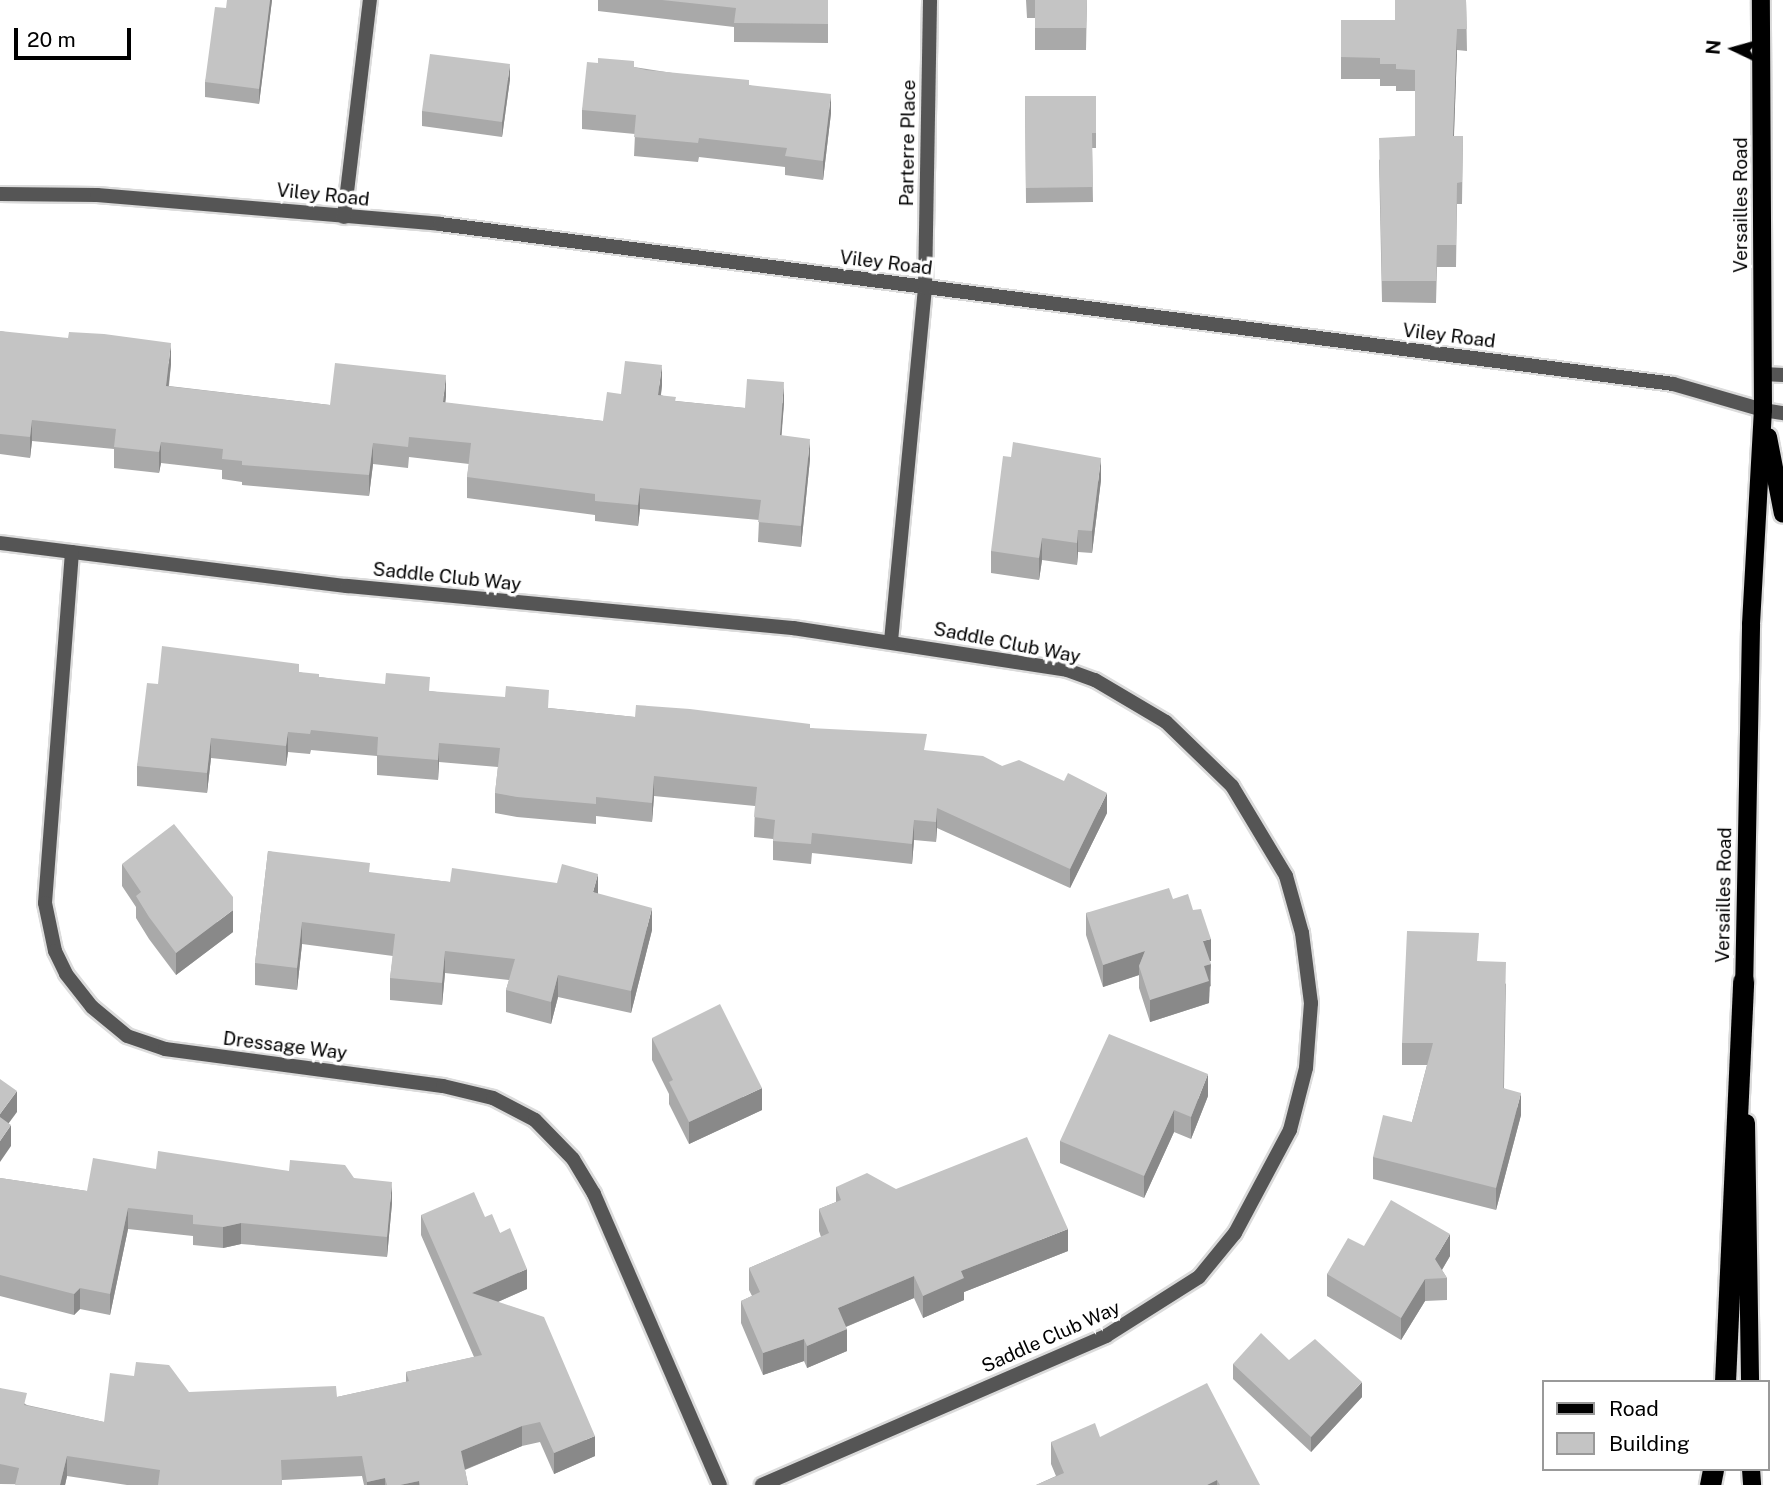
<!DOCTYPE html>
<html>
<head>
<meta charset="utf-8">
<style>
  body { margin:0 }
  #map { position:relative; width:1783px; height:1485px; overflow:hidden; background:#fff; font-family:"Public Sans",sans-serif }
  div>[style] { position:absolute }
  .roads { filter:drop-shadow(2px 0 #dbdbdb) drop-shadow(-2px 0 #dbdbdb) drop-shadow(0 2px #dbdbdb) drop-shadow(0 -2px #dbdbdb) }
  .lane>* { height:14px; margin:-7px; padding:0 7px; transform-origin:7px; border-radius:7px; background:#555 }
  .street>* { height:14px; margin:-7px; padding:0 7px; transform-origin:7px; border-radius:7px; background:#555 }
  .primary>* { height:18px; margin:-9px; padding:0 9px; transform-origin:9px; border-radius:9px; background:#000 }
  .highway>* { height:21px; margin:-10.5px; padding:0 10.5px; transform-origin:10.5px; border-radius:10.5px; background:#000 }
  .wall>* { inset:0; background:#a9a9a9 }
  .shaded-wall>* { inset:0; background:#898989 }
  .building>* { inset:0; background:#c4c4c4 }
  span { translate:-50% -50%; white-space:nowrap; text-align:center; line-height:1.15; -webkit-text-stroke:7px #fff; paint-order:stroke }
  .street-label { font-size:19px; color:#000 }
  .legend { position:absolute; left:1542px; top:1380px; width:228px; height:91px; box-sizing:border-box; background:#fff; border:2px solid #999; margin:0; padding:9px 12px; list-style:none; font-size:21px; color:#000 }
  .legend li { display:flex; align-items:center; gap:14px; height:35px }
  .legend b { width:35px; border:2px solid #999 }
  .north { position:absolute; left:1699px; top:14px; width:70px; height:70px; -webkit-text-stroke:5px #fff; paint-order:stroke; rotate:275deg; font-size:19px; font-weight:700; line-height:28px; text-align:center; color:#000 }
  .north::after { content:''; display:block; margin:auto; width:24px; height:32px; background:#000; clip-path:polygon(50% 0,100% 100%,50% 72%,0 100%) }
  .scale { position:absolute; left:14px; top:28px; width:117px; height:32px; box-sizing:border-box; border:4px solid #000; border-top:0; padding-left:9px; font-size:21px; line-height:24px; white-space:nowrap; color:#000; -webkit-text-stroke:5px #fff; paint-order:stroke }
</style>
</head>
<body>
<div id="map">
  <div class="roads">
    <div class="lane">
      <div style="left:1763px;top:374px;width:20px;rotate:3deg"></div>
      <div style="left:1763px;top:410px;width:20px;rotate:9deg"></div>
    </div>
    <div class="street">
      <div style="left:0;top:194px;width:97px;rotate:0.6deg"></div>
      <div style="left:97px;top:195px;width:344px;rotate:4.8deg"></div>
      <div style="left:440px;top:224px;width:1243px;rotate:7.39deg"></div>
      <div style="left:1673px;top:384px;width:94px;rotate:16.1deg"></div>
      <div style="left:344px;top:217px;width:219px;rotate:-83.2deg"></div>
      <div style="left:0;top:543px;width:350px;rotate:7.1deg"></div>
      <div style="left:347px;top:586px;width:448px;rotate:5.4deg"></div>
      <div style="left:793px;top:628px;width:277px;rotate:8.7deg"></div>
      <div style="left:1067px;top:670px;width:30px;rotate:20deg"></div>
      <div style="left:1095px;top:680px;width:82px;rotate:30.6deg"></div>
      <div style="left:1166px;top:722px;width:92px;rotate:44.1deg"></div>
      <div style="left:1232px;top:786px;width:105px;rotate:59deg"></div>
      <div style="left:1286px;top:876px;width:59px;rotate:74.3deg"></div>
      <div style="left:1302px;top:933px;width:71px;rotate:82.7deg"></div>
      <div style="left:1311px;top:1003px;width:65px;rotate:94.4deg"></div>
      <div style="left:1306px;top:1068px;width:64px;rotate:104.5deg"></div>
      <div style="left:1290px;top:1130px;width:117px;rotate:118.1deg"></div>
      <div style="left:1235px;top:1233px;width:57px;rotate:129.3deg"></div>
      <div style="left:1199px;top:1277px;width:110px;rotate:147.6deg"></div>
      <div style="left:1106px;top:1336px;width:375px;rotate:156.6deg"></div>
      <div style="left:72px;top:552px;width:352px;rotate:94.4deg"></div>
      <div style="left:45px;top:903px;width:49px;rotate:78.2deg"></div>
      <div style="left:55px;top:951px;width:25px;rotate:64deg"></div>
      <div style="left:66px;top:974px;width:42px;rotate:51.8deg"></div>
      <div style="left:92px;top:1007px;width:45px;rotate:39.6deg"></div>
      <div style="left:127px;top:1036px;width:40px;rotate:18.9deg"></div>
      <div style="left:165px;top:1049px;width:280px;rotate:7.6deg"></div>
      <div style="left:443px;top:1086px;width:51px;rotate:13.5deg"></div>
      <div style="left:493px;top:1098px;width:47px;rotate:27.6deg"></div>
      <div style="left:535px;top:1120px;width:54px;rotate:45.7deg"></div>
      <div style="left:573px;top:1159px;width:41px;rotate:59deg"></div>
      <div style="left:594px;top:1194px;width:317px;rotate:66.6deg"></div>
      <div style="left:891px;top:641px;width:355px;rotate:-84.5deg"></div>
      <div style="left:925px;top:288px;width:288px;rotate:-89deg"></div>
    </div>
    <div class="primary">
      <div style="left:1768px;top:437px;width:78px;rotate:79deg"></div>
      <div style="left:1744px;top:993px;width:369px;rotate:-88.9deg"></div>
      <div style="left:1751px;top:624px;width:214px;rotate:-86.8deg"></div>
      <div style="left:1763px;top:410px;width:410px;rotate:-90.3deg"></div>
      <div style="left:1746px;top:1123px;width:259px;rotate:89.1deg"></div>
      <div style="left:1751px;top:1469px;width:16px;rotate:86deg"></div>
    </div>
    <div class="highway">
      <div style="left:1725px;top:1382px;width:401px;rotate:-87.4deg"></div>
      <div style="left:1710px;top:1485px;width:16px;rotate:-79deg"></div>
    </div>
  </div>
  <div class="wall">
    <div style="clip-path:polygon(272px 0,259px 104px,205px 97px,205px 82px,226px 8px)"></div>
    <div style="clip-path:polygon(598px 0,828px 0,828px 43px,734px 42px,734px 27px,598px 11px)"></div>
    <div style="clip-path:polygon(1026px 0,1087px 0,1086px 50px,1035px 50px,1035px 18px,1027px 18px)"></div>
    <div style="clip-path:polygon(1466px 0,1467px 51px,1457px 50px,1454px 136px,1463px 136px,1462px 204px,1457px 204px,1456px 267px,1437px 267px,1436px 303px,1382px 302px,1379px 160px,1415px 136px,1415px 91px,1396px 91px,1396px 86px,1380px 86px,1380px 79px,1341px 79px,1341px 20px,1395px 20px)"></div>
    <div style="clip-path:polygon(598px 63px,634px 67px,749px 85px,831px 113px,823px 180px,785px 175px,785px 167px,699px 157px,698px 162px,634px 156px,635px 134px,582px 129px,582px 110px)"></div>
    <div style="clip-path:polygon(510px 79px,502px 137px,422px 126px,422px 111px)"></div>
    <div style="clip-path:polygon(1025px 96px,1096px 96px,1096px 148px,1092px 148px,1093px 202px,1026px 203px)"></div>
    <div style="clip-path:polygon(0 331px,171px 364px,169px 386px,330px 405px,446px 396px,445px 403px,603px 421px,621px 394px,662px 385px,661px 395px,676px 401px,745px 408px,784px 403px,781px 436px,810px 459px,801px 547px,758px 542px,759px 520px,640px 509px,638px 526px,595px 521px,595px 515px,467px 498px,467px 477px,469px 464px,409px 457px,408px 468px,373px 464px,369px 496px,242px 485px,242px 482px,222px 479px,222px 470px,161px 463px,159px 473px,114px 468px,114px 449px,32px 441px,30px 458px,0 454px)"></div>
    <div style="clip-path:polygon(1101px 480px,1092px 553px,1078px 552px,1077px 565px,1042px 560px,1039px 580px,991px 573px,991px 551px)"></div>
    <div style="clip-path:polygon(299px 672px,319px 677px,430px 691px,549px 708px,635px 717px,810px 728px,1002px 766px,1107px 813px,1070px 888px,937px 828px,936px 842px,914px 840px,912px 864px,812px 853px,811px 864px,773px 860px,773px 839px,754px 837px,755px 806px,654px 796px,652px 822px,596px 816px,596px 824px,517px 817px,495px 813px,495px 793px,498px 767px,439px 762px,438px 780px,377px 775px,377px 756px,311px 750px,310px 754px,288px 752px,286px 766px,211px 758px,207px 793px,137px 786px,137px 766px,158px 684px)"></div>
    <div style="clip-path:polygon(268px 851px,370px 873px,450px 882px,598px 894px,652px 930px,631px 1013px,558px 997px,551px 1024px,506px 1012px,506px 990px,509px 980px,445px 973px,442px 1005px,390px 1000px,390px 978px,393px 956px,302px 944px,297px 990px,255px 985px,255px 963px)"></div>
    <div style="clip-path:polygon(122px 864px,233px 932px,176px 975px,149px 939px,136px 918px,136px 907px,122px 886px)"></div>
    <div style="clip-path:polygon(1173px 899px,1211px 961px,1210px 961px,1211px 986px,1209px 987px,1209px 1003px,1150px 1022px,1139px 988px,1139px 975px,1103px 987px,1086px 935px,1086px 913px)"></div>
    <div style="clip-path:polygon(1478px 961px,1506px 984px,1504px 1088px,1521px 1115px,1496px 1210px,1373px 1179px,1373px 1157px,1412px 1122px,1427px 1065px,1402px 1065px,1402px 1043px)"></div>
    <div style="clip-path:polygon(652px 1038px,762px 1110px,689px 1144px,669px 1104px,669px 1094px,652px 1060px)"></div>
    <div style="clip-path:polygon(1208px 1096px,1191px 1139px,1174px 1132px,1144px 1198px,1060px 1163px,1060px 1141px)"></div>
    <div style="clip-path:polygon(156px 1169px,289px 1171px,354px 1178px,392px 1203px,387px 1257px,241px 1244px,223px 1248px,193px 1245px,193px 1236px,128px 1229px,110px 1315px,80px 1309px,74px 1315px,0 1296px,0 1178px,87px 1191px)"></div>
    <div style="clip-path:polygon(836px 1187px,896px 1189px,1068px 1251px,964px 1292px,964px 1300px,923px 1318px,914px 1298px,846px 1327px,847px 1351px,807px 1368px,804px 1361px,763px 1375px,741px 1323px,741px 1301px,752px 1296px,749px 1290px,749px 1268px,821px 1237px,819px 1231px,819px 1209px,836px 1202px)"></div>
    <div style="clip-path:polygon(421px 1215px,485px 1217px,500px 1233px,527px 1289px,498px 1302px,595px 1456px,554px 1474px,540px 1442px,522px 1446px,465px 1470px,468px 1485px,364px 1485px,362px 1476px,282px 1480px,282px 1485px,127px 1485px,67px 1476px,65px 1485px,0 1484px,0 1388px,27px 1405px,104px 1422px,189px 1392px,337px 1397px,406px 1382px,406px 1372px,474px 1357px,421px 1235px)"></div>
    <div style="clip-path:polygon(1364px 1246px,1450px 1256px,1442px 1270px,1447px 1278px,1447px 1300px,1425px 1301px,1401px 1340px,1327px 1296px,1327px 1274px)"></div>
    <div style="clip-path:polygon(1289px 1360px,1362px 1397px,1311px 1452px,1233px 1379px,1233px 1364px)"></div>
    <div style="clip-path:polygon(1100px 1437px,1260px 1485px,1036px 1485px,1056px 1476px,1051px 1464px,1051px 1442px)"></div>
  </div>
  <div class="shaded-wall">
    <div style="clip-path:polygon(270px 0,272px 0,259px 104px,259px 89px)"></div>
    <div style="clip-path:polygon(1457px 29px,1457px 50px,1453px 158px,1453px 136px)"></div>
    <div style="clip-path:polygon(510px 64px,510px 79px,502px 137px,502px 122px)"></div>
    <div style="clip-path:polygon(831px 94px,831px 113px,823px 180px,823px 161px)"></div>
    <div style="clip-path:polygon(171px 343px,171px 364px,166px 406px,166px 386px)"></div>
    <div style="clip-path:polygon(662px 365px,662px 385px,658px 416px,658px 395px)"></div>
    <div style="clip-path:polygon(446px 375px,446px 396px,443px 423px,443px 402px)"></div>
    <div style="clip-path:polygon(784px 382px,784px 403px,780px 456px,780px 435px)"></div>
    <div style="clip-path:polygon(32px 420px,32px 441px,30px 458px,30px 437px)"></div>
    <div style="clip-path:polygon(810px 439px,810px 459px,801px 547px,801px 526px)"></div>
    <div style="clip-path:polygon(161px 442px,161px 463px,159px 473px,159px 452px)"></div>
    <div style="clip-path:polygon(373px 443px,373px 464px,369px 496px,369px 475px)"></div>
    <div style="clip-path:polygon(1101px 458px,1101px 480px,1092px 553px,1092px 531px)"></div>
    <div style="clip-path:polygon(640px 488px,640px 509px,638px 526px,638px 505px)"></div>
    <div style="clip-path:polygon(1078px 530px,1078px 552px,1077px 565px,1077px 543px)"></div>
    <div style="clip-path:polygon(1042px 538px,1042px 560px,1039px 580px,1039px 558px)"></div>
    <div style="clip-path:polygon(288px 732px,288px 752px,286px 766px,286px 746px)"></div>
    <div style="clip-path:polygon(211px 738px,211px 758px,207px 793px,207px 773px)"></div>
    <div style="clip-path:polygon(439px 743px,439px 762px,438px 780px,438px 760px)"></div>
    <div style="clip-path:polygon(654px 776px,654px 796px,652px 822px,652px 803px)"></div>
    <div style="clip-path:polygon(1107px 793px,1107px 813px,1070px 888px,1070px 869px)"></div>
    <div style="clip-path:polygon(937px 808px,937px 828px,936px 842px,936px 822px)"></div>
    <div style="clip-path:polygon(914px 820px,914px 840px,912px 864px,912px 844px)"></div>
    <div style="clip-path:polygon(598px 874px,598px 896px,593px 892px)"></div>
    <div style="clip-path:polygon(652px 908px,652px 930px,631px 1013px,631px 991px)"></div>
    <div style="clip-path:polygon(233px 910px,233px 932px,176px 975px,176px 953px)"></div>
    <div style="clip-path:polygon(302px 922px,302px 944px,297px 990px,297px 968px)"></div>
    <div style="clip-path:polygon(1211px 939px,1211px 961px,1203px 963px,1203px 941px)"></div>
    <div style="clip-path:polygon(445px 951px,445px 973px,442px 1005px,442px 983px)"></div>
    <div style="clip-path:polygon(1145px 951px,1139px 966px,1139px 975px,1103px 987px,1103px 965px)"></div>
    <div style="clip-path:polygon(1211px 964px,1209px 1003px,1150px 1022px,1150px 1000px,1204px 966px)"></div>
    <div style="clip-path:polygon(558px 975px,558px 997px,551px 1024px,551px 1002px)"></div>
    <div style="clip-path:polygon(1208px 1074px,1208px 1096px,1191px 1139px,1191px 1117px)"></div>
    <div style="clip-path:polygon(762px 1088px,762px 1110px,689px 1144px,689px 1122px)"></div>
    <div style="clip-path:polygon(17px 1091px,17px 1112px,0 1135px,0 1114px)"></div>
    <div style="clip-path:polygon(1521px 1093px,1521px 1115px,1496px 1210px,1496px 1188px)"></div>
    <div style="clip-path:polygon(1174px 1110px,1174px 1132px,1144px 1198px,1144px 1176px)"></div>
    <div style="clip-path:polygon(11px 1125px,11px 1146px,0 1162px,0 1141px)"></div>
    <div style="clip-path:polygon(392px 1182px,392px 1203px,387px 1257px,387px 1237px)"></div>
    <div style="clip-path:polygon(128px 1208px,128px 1229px,110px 1315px,110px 1294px)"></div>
    <div style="clip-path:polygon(241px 1223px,241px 1244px,223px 1248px,223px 1227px)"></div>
    <div style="clip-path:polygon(1068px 1229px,1068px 1251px,964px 1292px,964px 1300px,923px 1318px,923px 1296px,961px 1271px)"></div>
    <div style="clip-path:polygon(1450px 1234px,1450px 1256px,1437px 1278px,1435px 1259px)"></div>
    <div style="clip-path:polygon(527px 1269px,527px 1289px,472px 1313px,472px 1293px)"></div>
    <div style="clip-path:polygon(914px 1276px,914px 1298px,838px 1330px,838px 1308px)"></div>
    <div style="clip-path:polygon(1425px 1279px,1425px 1301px,1401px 1340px,1401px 1318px)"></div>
    <div style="clip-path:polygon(80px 1288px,80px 1309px,74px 1315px,74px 1294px)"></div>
    <div style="clip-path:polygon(847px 1329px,847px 1351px,807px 1368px,807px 1346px)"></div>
    <div style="clip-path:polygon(804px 1339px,804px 1361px,763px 1375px,763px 1353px)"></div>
    <div style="clip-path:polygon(1362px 1382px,1362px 1397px,1311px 1452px,1311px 1437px)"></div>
    <div style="clip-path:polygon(522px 1426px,522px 1446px,461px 1471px,461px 1451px)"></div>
    <div style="clip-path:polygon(595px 1436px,595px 1456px,554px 1474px,554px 1453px)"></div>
    <div style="clip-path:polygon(67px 1456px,67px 1476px,65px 1485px,60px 1485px)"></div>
    <div style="clip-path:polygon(385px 1478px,385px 1485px,367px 1485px,367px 1482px)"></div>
    <div style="clip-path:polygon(1217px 1480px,1217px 1485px,1207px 1485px)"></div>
    <div style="clip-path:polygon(419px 1481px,419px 1485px,400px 1485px)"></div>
  </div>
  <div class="building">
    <div style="clip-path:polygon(227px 0,270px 0,259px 89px,205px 82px,215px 7px,226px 8px)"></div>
    <div style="clip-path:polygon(662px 0,828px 0,828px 24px,734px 23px,736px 8px)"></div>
    <div style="clip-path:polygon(1035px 0,1087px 0,1086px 28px,1035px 28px)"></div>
    <div style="clip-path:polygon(1395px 0,1466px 0,1467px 29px,1457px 29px,1453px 136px,1463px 136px,1462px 182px,1457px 183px,1456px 245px,1437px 245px,1436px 281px,1382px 281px,1379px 138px,1415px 136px,1415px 70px,1396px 69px,1396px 64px,1380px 64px,1380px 58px,1341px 57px,1341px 20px,1395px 20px)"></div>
    <div style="clip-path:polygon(430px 54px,510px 64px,502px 122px,422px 111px)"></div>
    <div style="clip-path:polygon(598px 58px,634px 61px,634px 67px,646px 70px,749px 80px,749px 85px,831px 94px,823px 161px,785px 156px,787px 148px,699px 138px,698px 143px,634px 137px,636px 115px,582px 110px,587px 62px,598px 63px)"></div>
    <div style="clip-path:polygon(1025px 96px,1096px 96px,1096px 133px,1092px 133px,1093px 187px,1026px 188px)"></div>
    <div style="clip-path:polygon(0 331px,68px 338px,69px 332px,104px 334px,171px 343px,166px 386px,330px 405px,335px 363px,446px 375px,443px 402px,603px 421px,607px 392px,621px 394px,625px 361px,662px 365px,658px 395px,676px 397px,675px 401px,745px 408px,747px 379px,784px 382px,780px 435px,810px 439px,801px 526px,758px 522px,761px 500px,640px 488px,638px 505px,595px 501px,595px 494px,467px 477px,471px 443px,409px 437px,408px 447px,373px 443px,369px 475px,242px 465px,242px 461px,222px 459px,223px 449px,161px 442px,159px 452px,114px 447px,116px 429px,32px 420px,30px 437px,0 434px)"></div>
    <div style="clip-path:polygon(1013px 442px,1101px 458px,1092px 531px,1078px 530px,1077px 543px,1042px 538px,1039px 558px,991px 551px,1003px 456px,1011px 457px)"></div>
    <div style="clip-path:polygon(162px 646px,299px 664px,299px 672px,319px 674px,319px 677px,385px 684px,386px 673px,430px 677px,429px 691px,505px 697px,506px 686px,549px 690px,548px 708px,635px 717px,636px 705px,690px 709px,810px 724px,810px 728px,927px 734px,924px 750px,983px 756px,1002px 766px,1019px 760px,1064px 781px,1068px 773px,1107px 793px,1070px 869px,937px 808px,936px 822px,914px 820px,912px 844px,812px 833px,811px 844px,773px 841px,775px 820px,754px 817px,757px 787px,654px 776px,652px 803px,596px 797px,596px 804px,517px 797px,495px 793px,500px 748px,439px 743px,438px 760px,377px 755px,378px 737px,311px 730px,310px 734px,288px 732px,286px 746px,211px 738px,207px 773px,137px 766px,147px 683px,158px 684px)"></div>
    <div style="clip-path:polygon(174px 824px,233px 897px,233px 910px,176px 953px,149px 917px,136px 896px,141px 892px,122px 864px)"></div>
    <div style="clip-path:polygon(268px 851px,370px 863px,369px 872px,450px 882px,452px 868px,557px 883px,562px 864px,598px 874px,593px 892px,652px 908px,631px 991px,558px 975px,551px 1002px,506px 990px,515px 959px,445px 951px,442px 983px,390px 978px,395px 934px,302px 922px,297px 968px,255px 963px)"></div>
    <div style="clip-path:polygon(1169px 888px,1173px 899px,1188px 894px,1193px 910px,1201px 909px,1211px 939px,1203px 941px,1211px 964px,1204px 966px,1209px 981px,1150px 1000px,1139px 966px,1145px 951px,1103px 965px,1086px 913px)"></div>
    <div style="clip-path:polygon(1407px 931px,1479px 933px,1477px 961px,1506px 962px,1503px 1088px,1521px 1093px,1496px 1188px,1373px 1157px,1383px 1115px,1412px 1122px,1433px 1043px,1402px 1043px)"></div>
    <div style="clip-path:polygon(720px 1004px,762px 1088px,689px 1122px,669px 1082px,673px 1080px,652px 1038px)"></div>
    <div style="clip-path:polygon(1109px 1034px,1208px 1074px,1191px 1117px,1174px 1110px,1144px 1176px,1060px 1141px)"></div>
    <div style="clip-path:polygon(0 1079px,17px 1091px,0 1114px)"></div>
    <div style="clip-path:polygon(0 1117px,11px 1125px,0 1141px)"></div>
    <div style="clip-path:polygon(1027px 1137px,1068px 1229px,961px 1271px,964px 1278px,923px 1296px,914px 1276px,838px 1308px,847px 1329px,807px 1346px,804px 1339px,763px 1353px,741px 1301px,760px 1292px,749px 1268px,829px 1233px,819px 1209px,841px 1200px,836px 1187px,867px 1173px,896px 1189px)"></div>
    <div style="clip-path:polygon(158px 1151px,289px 1171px,290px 1160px,345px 1165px,354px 1178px,392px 1182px,387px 1237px,241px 1223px,223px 1227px,193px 1224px,193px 1215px,128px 1208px,110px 1294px,80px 1288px,74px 1294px,0 1275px,0 1178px,87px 1191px,93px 1158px,156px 1169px)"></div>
    <div style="clip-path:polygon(474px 1192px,485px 1217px,492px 1214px,500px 1233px,510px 1228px,527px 1269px,472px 1293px,544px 1317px,595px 1436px,554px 1453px,540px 1422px,522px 1426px,461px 1451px,468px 1484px,465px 1485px,420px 1485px,419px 1481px,400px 1485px,387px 1485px,385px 1478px,367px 1482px,362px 1456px,281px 1460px,282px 1485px,158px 1485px,160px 1470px,67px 1456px,60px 1485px,15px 1485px,19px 1468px,0 1464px,0 1388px,27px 1393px,24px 1405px,104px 1422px,110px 1373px,134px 1376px,136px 1362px,169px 1365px,189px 1392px,336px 1386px,337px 1397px,409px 1381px,406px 1372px,482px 1355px,421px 1215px)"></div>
    <div style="clip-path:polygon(1391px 1200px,1450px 1234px,1435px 1259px,1447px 1278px,1425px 1279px,1401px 1318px,1327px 1274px,1348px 1238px,1364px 1246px)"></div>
    <div style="clip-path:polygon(1261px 1333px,1289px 1360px,1315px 1339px,1362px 1382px,1311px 1437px,1233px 1364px)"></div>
    <div style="clip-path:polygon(1207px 1383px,1260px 1485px,1220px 1485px,1217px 1480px,1207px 1485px,1036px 1485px,1064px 1473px,1051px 1442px,1095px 1423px,1100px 1437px)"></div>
  </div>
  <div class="street-label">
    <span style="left:908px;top:143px;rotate:-89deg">Parterre Place</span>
    <span style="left:323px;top:195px;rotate:6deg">Viley Road</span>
    <span style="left:1741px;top:205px;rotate:-90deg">Versailles Road</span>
    <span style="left:886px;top:263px;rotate:7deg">Viley Road</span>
    <span style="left:1449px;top:336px;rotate:7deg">Viley Road</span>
    <span style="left:447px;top:577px;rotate:6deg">Saddle Club Way</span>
    <span style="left:1007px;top:643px;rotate:11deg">Saddle Club Way</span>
    <span style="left:1724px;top:895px;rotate:-89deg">Versailles Road</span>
    <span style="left:285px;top:1046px;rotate:7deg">Dressage Way</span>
    <span style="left:1051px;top:1337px;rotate:-24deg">Saddle Club Way</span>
  </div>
  <ul class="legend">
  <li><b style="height:9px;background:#000"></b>Road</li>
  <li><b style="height:19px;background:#c4c4c4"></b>Building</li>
  </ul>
  <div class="north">N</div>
  <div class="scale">20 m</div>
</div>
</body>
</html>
